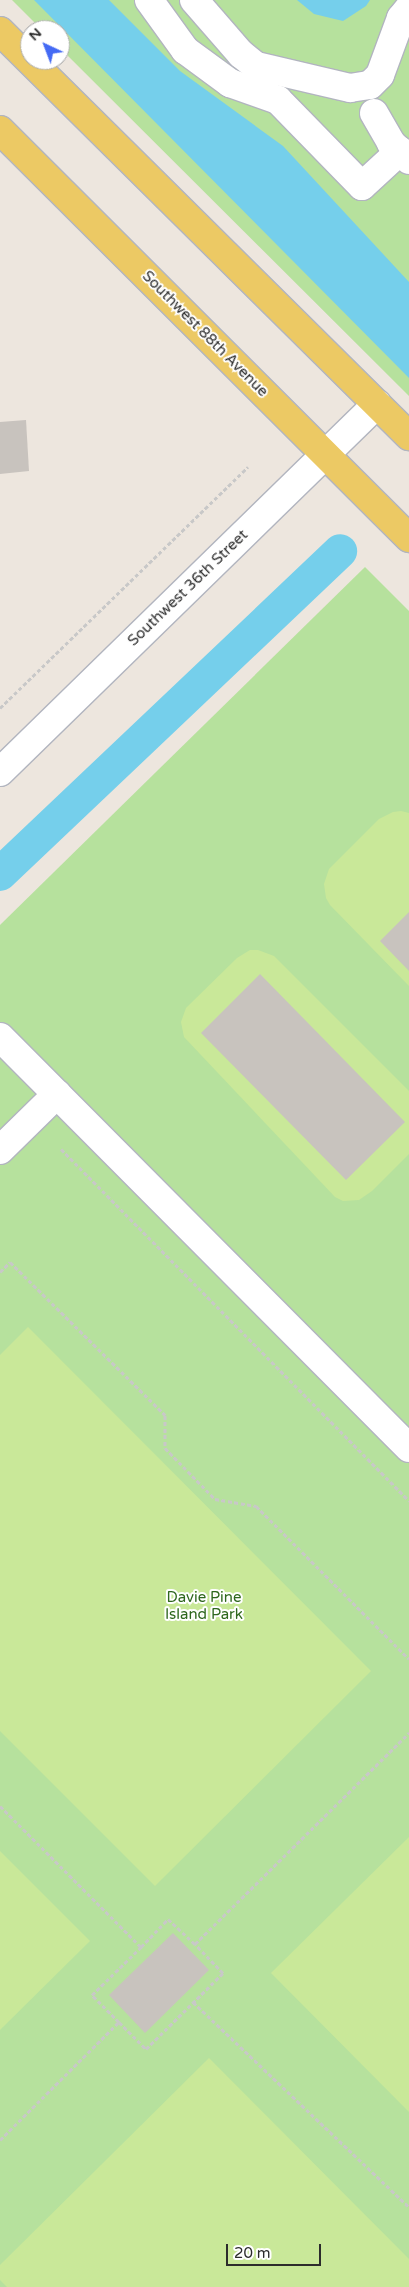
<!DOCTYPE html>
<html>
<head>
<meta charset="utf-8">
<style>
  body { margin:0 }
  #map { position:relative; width:409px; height:2287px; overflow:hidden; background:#ede6de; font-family:"Varela Round",sans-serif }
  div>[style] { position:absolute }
  .green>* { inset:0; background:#b6e19d }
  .pitch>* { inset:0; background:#c9e899 }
  .water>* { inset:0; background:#75cfeb }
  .canal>* { height:34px; margin:-17px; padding:0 17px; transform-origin:17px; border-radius:17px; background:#75cfeb }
  .building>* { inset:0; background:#c8c3be }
  .path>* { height:3px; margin-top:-1.5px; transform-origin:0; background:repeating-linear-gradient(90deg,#c8c8c8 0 4px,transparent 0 6.5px) }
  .roads { filter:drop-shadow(1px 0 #b2b5bf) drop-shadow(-1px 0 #b2b5bf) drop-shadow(0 1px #b2b5bf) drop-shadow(0 -1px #b2b5bf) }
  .minor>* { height:28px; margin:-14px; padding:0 14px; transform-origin:14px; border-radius:14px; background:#fff }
  .major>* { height:28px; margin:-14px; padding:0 14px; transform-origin:14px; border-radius:14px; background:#ecc964 }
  span { translate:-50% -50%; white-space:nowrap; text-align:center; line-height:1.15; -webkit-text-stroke:4px #fff; paint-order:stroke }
  .street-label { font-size:15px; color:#2c2c2c }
  .park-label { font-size:15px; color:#2e671d }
  .north { position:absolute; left:20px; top:20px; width:50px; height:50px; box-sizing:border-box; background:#fff; border:1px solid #ababab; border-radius:50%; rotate:317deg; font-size:14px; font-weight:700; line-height:20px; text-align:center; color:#2c2c2c }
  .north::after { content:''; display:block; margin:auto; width:18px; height:22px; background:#446af4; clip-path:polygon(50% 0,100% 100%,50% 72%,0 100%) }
  .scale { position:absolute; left:226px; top:2244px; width:95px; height:22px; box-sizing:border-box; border:2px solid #2c2c2c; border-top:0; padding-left:6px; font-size:15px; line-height:18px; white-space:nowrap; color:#2c2c2c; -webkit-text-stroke:4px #fff; paint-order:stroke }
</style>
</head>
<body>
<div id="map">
  <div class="green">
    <div style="clip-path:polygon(12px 0,409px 0,409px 396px,60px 48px,60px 30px,42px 30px)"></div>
    <div style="clip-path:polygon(365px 567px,409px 611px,409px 2287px,0 2287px,0 925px)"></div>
  </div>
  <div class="pitch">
    <div style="clip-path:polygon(401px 811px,409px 813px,409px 986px,330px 905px,326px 898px,324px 884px,329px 869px,379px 819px,393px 812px)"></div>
    <div style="clip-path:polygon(250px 950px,258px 950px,274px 956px,409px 1091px,409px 1154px,372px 1191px,359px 1200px,343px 1201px,335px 1197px,184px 1037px,181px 1022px,186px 1008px,237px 958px)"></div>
    <div style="clip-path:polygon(28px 1327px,371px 1671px,155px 1886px,0 1731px,0 1355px)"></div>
    <div style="clip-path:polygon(409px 1837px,409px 2112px,271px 1973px)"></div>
    <div style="clip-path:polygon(0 1851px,90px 1941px,0 2030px)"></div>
    <div style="clip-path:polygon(209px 2058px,409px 2259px,409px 2287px,7px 2287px,0 2280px,0 2265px)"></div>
  </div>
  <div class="water">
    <div style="clip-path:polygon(34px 0,109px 0,180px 71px,283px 146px,409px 282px,409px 378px)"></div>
    <div style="clip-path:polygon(297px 0,370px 0,366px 6px,343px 21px,314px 14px)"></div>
  </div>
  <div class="canal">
    <div style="left:0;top:874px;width:469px;rotate:-43.5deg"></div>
  </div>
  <div class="building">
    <div style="clip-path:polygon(26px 420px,29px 471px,0 474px,0 422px)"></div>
    <div style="clip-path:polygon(409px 912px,409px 971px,380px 941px)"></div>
    <div style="clip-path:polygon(260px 974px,405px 1122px,346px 1180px,201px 1033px)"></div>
    <div style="clip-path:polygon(173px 1933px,209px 1970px,145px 2033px,109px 1995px)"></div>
  </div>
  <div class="path">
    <div style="left:0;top:708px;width:346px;rotate:-44.2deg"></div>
    <div style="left:61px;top:1149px;width:495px;rotate:45.3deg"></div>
    <div style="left:0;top:1272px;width:14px;rotate:-45deg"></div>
    <div style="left:10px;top:1262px;width:218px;rotate:44.6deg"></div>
    <div style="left:165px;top:1415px;width:33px;rotate:90deg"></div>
    <div style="left:165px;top:1448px;width:71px;rotate:45.6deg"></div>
    <div style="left:215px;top:1499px;width:42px;rotate:9.7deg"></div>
    <div style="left:256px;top:1506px;width:216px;rotate:45deg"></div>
    <div style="left:0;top:1806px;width:199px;rotate:45deg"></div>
    <div style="left:141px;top:1947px;width:39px;rotate:-46deg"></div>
    <div style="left:168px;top:1919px;width:37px;rotate:43deg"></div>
    <div style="left:193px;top:2002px;width:298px;rotate:43.5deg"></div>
    <div style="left:119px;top:2022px;width:38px;rotate:-135deg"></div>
    <div style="left:92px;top:1995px;width:69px;rotate:-44.4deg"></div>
    <div style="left:0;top:2140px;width:168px;rotate:-44.8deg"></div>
    <div style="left:119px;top:2022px;width:38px;rotate:45deg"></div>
    <div style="left:146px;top:2049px;width:108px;rotate:-44.6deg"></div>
    <div style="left:223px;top:1973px;width:40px;rotate:-134deg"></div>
    <div style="left:195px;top:1944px;width:301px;rotate:-44.6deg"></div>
  </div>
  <div class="roads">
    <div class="minor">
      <div style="left:149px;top:0;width:62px;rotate:54.2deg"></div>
      <div style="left:185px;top:50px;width:56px;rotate:36.3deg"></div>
      <div style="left:230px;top:83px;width:51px;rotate:19.5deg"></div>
      <div style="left:278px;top:100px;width:120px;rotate:45.7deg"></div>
      <div style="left:362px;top:186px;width:52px;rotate:-42.6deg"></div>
      <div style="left:194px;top:0;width:72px;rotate:49deg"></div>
      <div style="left:241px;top:54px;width:19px;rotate:39deg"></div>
      <div style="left:256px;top:66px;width:97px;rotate:13.2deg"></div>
      <div style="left:350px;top:88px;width:20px;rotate:-9deg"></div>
      <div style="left:370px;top:85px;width:14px;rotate:-45deg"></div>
      <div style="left:380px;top:75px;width:61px;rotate:-69.8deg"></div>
      <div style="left:401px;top:18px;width:13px;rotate:-51deg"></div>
      <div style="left:374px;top:113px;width:34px;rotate:60deg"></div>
      <div style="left:391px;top:143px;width:25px;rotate:43deg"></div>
      <div style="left:0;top:772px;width:527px;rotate:-44.31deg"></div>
      <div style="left:0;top:1037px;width:580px;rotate:45.14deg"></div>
      <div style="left:0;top:1150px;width:80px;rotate:-44.5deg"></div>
    </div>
    <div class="major">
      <div style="left:0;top:31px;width:576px;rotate:44.72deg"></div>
      <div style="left:0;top:130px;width:578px;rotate:44.93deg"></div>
    </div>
  </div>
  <div class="street-label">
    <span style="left:205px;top:334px;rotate:45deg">Southwest 88th Avenue</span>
    <span style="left:188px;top:588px;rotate:-44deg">Southwest 36th Street</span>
  </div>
  <div class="park-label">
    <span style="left:204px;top:1606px">Davie Pine<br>Island Park</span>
  </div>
  <div class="north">N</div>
  <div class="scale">20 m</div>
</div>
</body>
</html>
